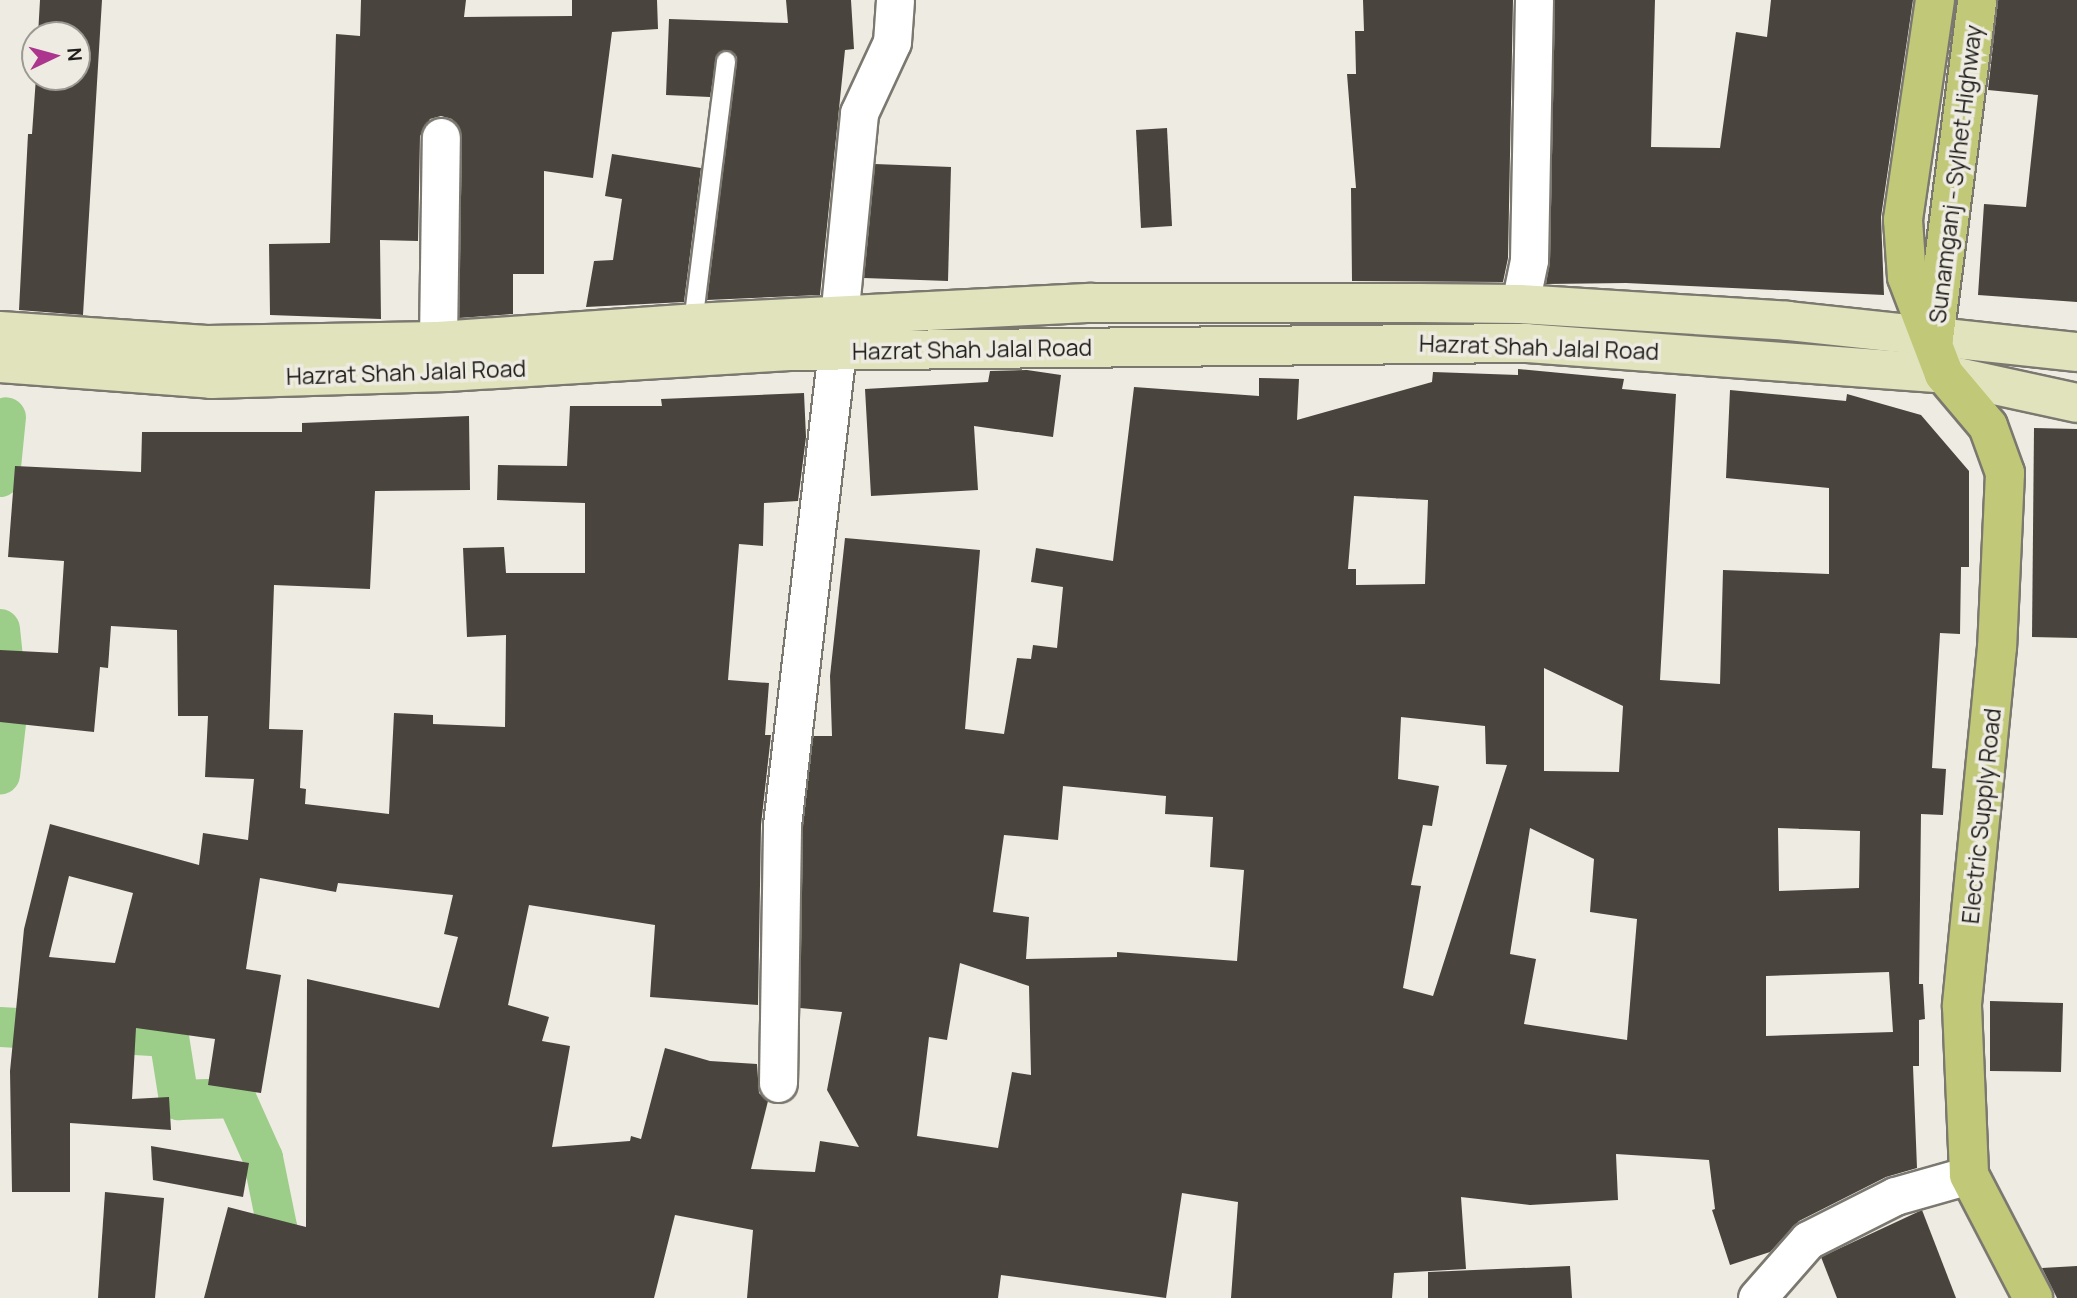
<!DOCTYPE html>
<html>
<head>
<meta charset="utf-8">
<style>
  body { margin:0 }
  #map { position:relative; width:2077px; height:1298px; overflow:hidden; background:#eeebe2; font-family:Manrope,sans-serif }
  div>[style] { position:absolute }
  .canal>* { height:40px; margin:-20px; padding:0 20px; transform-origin:20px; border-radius:20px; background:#9cce8a }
  .building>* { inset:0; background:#4a443e }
  .roads { filter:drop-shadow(2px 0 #7b7870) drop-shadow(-2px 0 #7b7870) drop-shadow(0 2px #7b7870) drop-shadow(0 -2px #7b7870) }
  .lane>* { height:18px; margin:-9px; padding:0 9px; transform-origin:9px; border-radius:9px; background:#fff }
  .street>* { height:37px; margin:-18.5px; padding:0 18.5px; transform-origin:18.5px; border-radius:18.5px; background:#fff }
  .secondary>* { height:38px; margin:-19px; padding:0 19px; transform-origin:19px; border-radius:19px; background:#e0e3bc }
  .primary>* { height:38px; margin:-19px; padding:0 19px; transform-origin:19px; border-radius:19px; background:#c1c878 }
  span { translate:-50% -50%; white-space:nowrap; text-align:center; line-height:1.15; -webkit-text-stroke:7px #eeebe2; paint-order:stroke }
  .street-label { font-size:23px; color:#1f1e1b }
  .north { position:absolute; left:21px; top:21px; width:70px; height:70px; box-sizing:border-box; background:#eeebe2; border:2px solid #9b9992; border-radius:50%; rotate:85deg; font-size:19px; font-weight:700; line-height:28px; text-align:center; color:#1f1e1b }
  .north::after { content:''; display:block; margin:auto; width:24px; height:32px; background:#ac368e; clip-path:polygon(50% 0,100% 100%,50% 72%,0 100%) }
</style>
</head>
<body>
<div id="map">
  <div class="canal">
    <div style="left:0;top:477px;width:60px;rotate:-84.3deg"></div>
    <div style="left:0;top:629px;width:77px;rotate:84.1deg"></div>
    <div style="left:8px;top:706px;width:69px;rotate:96.6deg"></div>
    <div style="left:0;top:1027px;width:169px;rotate:3.4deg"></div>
    <div style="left:169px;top:1037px;width:64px;rotate:81deg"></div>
    <div style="left:179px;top:1100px;width:57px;rotate:-2deg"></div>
    <div style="left:236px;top:1098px;width:66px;rotate:65.8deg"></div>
    <div style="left:263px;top:1158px;width:70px;rotate:78.5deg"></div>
    <div style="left:277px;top:1227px;width:73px;rotate:104.2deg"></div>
  </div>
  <div class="building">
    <div style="clip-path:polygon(40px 0,102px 0,83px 315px,19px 310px,28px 134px,32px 134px,36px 77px,77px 77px,77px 35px,38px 35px)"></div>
    <div style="clip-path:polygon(361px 0,466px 0,464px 17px,572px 16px,572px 0,657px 0,658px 29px,612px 32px,593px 178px,544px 171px,544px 274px,513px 274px,513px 314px,459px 318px,462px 137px,452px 119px,441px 116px,430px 119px,420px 136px,418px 241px,380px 240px,381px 319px,270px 315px,269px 244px,330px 243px,336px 34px,360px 36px)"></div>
    <div style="clip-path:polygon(786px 0,851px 0,854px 49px,845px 50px,820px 295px,707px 300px,737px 57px,727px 50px,717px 55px,710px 97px,666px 95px,669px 19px,788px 23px)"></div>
    <div style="clip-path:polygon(1363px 0,1513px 0,1508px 258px,1503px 282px,1352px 281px,1351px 188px,1356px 188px,1347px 74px,1356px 74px,1355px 31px,1364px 31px)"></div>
    <div style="clip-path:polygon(1555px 0,1655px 0,1651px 147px,1720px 148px,1736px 32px,1767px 37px,1771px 0,1913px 0,1881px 217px,1884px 295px,1626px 283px,1546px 284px,1550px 260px)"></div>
    <div style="clip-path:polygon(1998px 0,2077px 0,2077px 302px,1978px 295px,1984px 204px,2026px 207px,2038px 95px,1988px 90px)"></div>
    <div style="clip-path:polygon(1167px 128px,1172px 226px,1141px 228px,1136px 130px)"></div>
    <div style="clip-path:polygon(612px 154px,701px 168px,684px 302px,586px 307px,594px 261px,613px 260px,622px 199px,605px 196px)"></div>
    <div style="clip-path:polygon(875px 164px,951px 167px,948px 281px,864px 278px)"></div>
    <div style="clip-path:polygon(evenodd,1518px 369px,1624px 379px,1622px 389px,1676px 394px,1660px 680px,1720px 684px,1723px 570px,1829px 574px,1829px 488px,1726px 478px,1730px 390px,1846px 401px,1847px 394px,1921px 415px,1969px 471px,1969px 567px,1961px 567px,1960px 634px,1940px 633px,1932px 768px,1946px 769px,1943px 815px,1921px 814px,1919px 984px,1923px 984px,1925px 1019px,1919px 1020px,1919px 1066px,1913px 1066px,1917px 1168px,1886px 1177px,1799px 1221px,1770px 1252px,1730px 1265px,1712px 1210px,1715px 1209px,1709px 1160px,1616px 1154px,1618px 1200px,1530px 1205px,1461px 1197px,1466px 1269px,1394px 1273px,1392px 1298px,1231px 1298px,1238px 1202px,1182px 1193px,1166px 1298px,1001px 1275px,998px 1298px,747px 1298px,753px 1230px,675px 1215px,654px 1298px,204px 1298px,228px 1207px,306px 1227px,307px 979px,439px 1008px,458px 937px,444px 934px,453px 895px,338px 883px,336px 892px,260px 878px,246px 969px,281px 975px,261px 1093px,208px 1085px,215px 1039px,136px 1028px,132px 1099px,169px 1097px,171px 1130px,70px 1123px,70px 1192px,12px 1192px,10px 1071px,24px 929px,50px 824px,199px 865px,203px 833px,248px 840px,254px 779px,205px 777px,208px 716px,178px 716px,177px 630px,111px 626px,108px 668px,100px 667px,94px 732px,0 722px,0 650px,58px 653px,64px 561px,8px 557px,15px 466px,141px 472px,142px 432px,302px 432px,302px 423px,469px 416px,470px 490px,375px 491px,370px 589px,274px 585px,269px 729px,303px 730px,300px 788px,306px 789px,305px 804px,389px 814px,394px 713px,433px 715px,433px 724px,505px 727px,506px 635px,467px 637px,463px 548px,504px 547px,506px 573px,585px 573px,585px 503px,497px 500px,498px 465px,567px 466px,570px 406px,662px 406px,661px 399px,804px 393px,806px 437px,798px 501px,764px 503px,763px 546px,739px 544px,728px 680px,769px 683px,765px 735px,771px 735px,761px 825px,758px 1005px,650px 997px,655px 925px,529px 905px,508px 1005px,549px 1017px,542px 1041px,570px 1046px,552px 1147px,630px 1141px,631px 1136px,641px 1139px,665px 1048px,710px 1061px,757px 1064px,759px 1093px,768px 1101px,751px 1169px,815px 1172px,820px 1141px,859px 1147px,827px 1090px,842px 1012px,800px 1008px,803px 826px,813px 736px,832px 736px,830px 676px,845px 538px,980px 550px,965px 729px,1004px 734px,1017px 658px,1031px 659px,1033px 645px,1057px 648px,1063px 587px,1031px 582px,1036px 548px,1113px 561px,1134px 387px,1259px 396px,1259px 378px,1299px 379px,1297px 420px,1432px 382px,1433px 372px,1518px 375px,1518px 369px,1354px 496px,1428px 500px,1425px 584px,1356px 585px,1356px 569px,1348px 569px,1354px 496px,1518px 369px,1544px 668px,1623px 706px,1619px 772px,1544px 771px,1544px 668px,1518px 369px,1401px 717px,1485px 726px,1486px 764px,1507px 765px,1433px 996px,1403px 988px,1421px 886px,1411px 885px,1423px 825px,1432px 826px,1439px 786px,1398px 779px,1401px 717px,1518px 369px,1063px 786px,1166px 796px,1165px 814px,1213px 817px,1210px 867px,1244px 870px,1237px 961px,1117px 952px,1117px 957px,1026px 959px,1029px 917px,993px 912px,1004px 835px,1058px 840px,1063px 786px,1518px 369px,1530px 828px,1594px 859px,1590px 912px,1637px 919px,1627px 1040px,1524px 1024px,1536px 959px,1510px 954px,1530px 828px,1518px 369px,1778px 828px,1860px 831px,1859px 888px,1779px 891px,1778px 828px,1518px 369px,69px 876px,133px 893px,115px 963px,49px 957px,69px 876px,1518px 369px,960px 963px,1029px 986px,1031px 1075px,1012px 1072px,998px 1148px,917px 1136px,929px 1037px,947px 1040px,960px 963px,1518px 369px,1889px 972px,1893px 1032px,1766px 1036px,1766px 976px,1889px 972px)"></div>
    <div style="clip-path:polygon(1027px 370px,1061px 375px,1053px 437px,974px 426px,978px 490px,871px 496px,865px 389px,988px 382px,990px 371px)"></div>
    <div style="clip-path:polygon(2034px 428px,2077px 429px,2077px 638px,2032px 637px)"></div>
    <div style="clip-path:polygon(1990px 1001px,2063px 1003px,2061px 1072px,1990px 1071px)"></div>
    <div style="clip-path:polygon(151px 1146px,249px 1163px,243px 1197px,153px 1180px)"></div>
    <div style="clip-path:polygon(105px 1192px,164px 1198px,155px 1298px,98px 1298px)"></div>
    <div style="clip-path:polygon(1922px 1210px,1956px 1298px,1837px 1298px,1821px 1257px)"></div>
    <div style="clip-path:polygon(1570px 1266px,1572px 1298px,1428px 1298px,1428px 1272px)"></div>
    <div style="clip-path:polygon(2077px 1266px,2077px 1298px,2057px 1298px,2042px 1268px)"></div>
  </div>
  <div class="roads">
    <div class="lane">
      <div style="left:693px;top:323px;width:264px;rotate:-82.8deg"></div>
    </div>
    <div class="street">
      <div style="left:1520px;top:304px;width:45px;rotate:-78.4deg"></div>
      <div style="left:1529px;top:260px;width:260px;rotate:-88.9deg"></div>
      <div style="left:839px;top:318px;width:206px;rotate:-84.4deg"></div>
      <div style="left:859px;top:113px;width:78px;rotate:-65.1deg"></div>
      <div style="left:892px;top:42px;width:42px;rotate:-85.9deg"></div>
      <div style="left:438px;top:341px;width:204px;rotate:-89.2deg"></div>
      <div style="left:778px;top:1083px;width:258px;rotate:-89.1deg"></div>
      <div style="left:782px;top:825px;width:478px;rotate:-83.4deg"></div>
      <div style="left:1757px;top:1298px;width:77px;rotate:-48.7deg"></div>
      <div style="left:1808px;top:1240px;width:97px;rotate:-26.8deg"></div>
      <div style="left:1895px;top:1196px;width:77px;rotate:-15.8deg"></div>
    </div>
    <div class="secondary">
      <div style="left:0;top:331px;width:207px;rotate:3.9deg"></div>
      <div style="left:207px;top:345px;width:231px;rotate:-1deg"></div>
      <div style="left:438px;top:341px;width:256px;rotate:-4deg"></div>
      <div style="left:693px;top:323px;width:399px;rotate:-2.9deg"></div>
      <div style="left:1091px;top:303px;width:327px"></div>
      <div style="left:1418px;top:303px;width:102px;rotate:0.6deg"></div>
      <div style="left:1520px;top:304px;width:268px;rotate:3.6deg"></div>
      <div style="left:1787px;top:321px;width:292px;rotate:6.1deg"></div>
      <div style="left:0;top:363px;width:212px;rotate:4.3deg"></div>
      <div style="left:211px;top:379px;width:236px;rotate:-1.7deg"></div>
      <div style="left:447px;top:372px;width:347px;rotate:-3.5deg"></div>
      <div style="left:793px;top:351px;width:733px;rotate:-0.63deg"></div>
      <div style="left:1526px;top:343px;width:419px;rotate:4.2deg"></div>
      <div style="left:1944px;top:374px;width:136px;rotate:12.3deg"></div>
    </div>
    <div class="primary">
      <div style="left:1935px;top:0;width:222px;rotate:98.3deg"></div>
      <div style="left:1903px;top:220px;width:57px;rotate:86deg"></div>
      <div style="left:1907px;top:277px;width:104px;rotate:69.1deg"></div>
      <div style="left:1944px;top:374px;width:68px;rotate:49.8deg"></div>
      <div style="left:1988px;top:426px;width:50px;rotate:70.1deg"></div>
      <div style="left:2005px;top:473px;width:174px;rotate:92.6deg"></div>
      <div style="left:1997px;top:647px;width:361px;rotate:95.6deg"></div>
      <div style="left:1962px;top:1006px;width:169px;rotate:87.6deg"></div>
      <div style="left:1969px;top:1175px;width:139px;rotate:62.5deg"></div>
      <div style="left:1934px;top:338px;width:341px;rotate:-82.7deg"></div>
    </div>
  </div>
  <div class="street-label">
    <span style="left:1955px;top:174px;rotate:-83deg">Sunamganj - Sylhet Highway</span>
    <span style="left:1539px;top:347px;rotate:2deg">Hazrat Shah Jalal Road</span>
    <span style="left:972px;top:349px;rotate:-1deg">Hazrat Shah Jalal Road</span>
    <span style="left:406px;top:372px;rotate:-2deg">Hazrat Shah Jalal Road</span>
    <span style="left:1981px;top:816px;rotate:-84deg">Electric Supply Road</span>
  </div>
  <div class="north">N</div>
</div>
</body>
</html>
